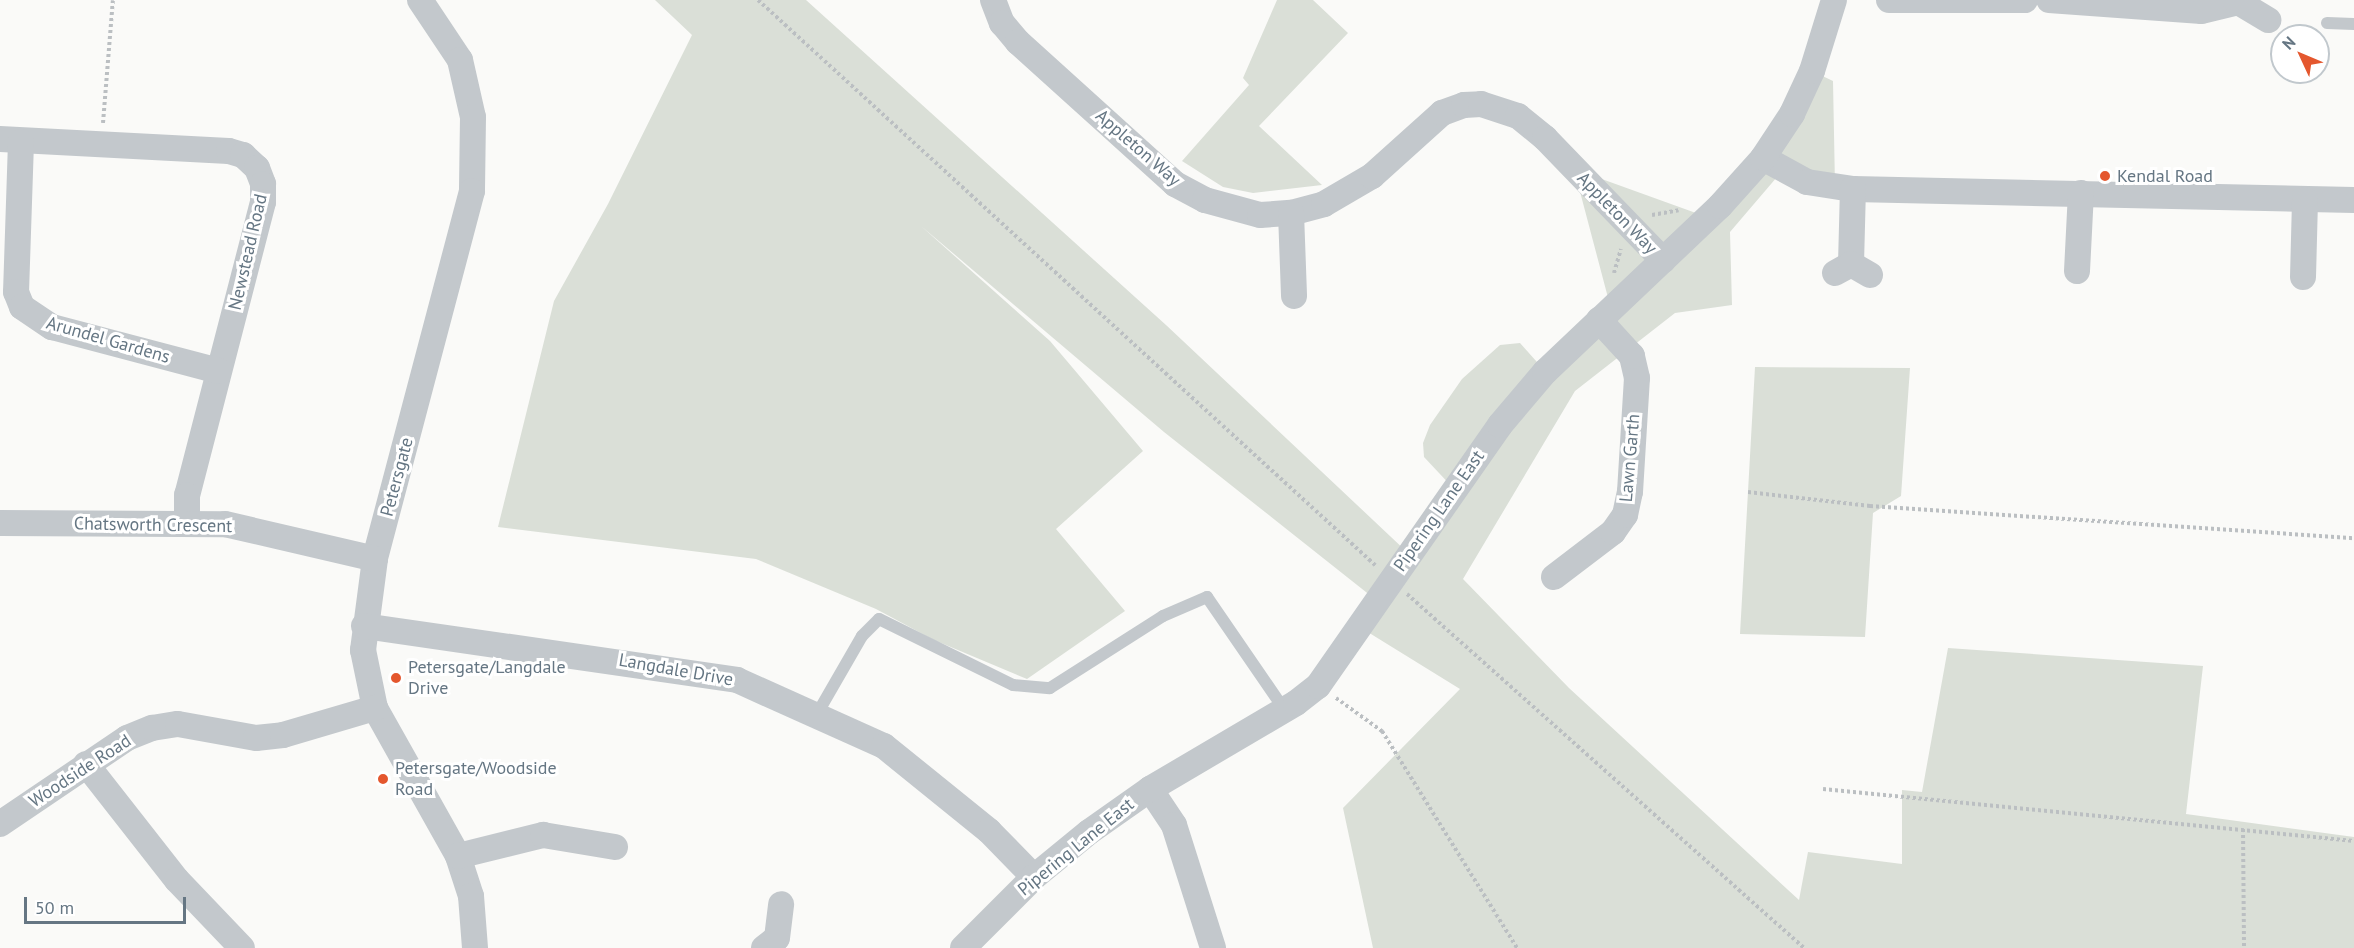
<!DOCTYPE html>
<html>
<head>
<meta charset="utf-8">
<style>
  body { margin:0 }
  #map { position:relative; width:2354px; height:948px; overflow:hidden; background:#fafaf8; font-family:"PT Sans",sans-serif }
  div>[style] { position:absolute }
  .green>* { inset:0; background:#dadfd7 }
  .path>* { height:4px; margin-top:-2px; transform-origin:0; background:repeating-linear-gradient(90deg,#bbbfc2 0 3px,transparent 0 6px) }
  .lane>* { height:12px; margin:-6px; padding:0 6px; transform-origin:6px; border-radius:6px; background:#c3c8cc }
  .street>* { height:26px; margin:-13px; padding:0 13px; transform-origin:13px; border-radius:13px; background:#c3c8cc }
  .dots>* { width:16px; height:16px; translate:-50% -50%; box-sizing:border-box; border:3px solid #fff; border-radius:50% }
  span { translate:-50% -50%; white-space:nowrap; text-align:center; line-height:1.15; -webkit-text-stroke:6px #fff; paint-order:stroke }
  .street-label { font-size:18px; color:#657683 }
  .poi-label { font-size:18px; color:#657683 }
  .left { translate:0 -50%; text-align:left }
  .north { position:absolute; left:2270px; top:24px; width:60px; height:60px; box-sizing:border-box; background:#fff; border:2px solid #c1c8cd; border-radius:50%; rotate:314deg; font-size:16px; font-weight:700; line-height:24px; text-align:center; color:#657683 }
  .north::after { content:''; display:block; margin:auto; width:21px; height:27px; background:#e4572e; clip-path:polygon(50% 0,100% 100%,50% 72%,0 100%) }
  .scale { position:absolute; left:24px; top:897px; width:162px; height:27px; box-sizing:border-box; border:3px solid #657683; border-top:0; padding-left:8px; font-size:18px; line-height:21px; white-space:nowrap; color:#657683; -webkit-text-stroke:4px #fff; paint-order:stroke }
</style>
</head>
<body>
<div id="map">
  <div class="green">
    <div style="clip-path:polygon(655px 0,806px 0,1166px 325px,1408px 553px,1454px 489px,1424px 457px,1423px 443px,1430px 425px,1462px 379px,1500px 345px,1520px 343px,1545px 371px,1611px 309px,1574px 169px,1707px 217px,1812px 71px,1833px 81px,1835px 186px,1783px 170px,1730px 232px,1732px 305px,1675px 313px,1575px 391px,1463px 579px,1569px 688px,1799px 900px,1808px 852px,1902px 864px,1902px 790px,1922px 792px,1948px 648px,2203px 666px,2186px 814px,2354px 837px,2354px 948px,1373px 948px,1343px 808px,1460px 689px,1358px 626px,1376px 600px,1164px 432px,921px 226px,1050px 341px,1143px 451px,1056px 529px,1125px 611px,1027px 679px,934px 640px,876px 609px,756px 559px,498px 527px,554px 301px,608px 204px,692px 35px)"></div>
    <div style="clip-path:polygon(1277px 0,1313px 0,1348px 33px,1259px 126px,1322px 185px,1253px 193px,1223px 187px,1182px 161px,1249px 85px,1243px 78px)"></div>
    <div style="clip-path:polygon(1755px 367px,1910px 368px,1901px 496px,1873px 513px,1865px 637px,1740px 634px)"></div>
  </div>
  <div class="path">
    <div style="left:758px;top:0;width:837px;rotate:42.48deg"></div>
    <div style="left:103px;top:123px;width:123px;rotate:-85.4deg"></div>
    <div style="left:1652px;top:215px;width:27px;rotate:-10deg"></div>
    <div style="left:1614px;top:273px;width:25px;rotate:-74deg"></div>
    <div style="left:1748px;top:492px;width:123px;rotate:6.5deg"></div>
    <div style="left:1870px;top:506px;width:485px;rotate:3.8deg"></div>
    <div style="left:1407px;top:594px;width:532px;rotate:41.72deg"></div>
    <div style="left:1336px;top:698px;width:57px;rotate:35.7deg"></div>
    <div style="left:1382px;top:731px;width:256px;rotate:58.1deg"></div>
    <div style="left:1823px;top:789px;width:534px;rotate:5.59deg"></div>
    <div style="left:2243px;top:829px;width:119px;rotate:89.5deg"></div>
  </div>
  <div class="lane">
    <div style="left:2327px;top:23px;width:27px;rotate:2deg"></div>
    <div style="left:817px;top:714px;width:90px;rotate:-60deg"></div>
    <div style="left:862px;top:636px;width:24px;rotate:-45deg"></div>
    <div style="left:879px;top:619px;width:149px;rotate:26.2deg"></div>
    <div style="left:1013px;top:685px;width:37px;rotate:5deg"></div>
    <div style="left:1050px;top:688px;width:134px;rotate:-32.5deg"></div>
    <div style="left:1163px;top:616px;width:48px;rotate:-23.4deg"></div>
    <div style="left:1207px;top:597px;width:136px;rotate:55.5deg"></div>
  </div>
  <div class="street">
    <div style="left:420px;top:0;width:72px;rotate:56.3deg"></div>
    <div style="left:460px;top:60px;width:58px;rotate:77.2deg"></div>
    <div style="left:473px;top:117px;width:74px;rotate:90.8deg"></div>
    <div style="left:472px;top:191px;width:381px;rotate:104.8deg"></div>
    <div style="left:375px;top:559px;width:92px;rotate:97.5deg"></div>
    <div style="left:363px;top:650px;width:59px;rotate:78.3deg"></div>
    <div style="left:375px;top:708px;width:170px;rotate:60.7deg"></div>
    <div style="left:458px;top:856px;width:42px;rotate:72deg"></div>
    <div style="left:471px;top:896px;width:52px;rotate:85.6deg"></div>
    <div style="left:993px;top:0;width:25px;rotate:69deg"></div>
    <div style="left:1002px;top:23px;width:25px;rotate:50deg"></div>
    <div style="left:1018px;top:42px;width:212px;rotate:42.1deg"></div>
    <div style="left:1175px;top:184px;width:34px;rotate:28deg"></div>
    <div style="left:1205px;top:200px;width:57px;rotate:15.3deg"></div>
    <div style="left:1260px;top:215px;width:31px;rotate:-4deg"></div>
    <div style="left:1291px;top:213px;width:34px;rotate:-15deg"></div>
    <div style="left:1324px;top:204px;width:56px;rotate:-30.3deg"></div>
    <div style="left:1372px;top:176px;width:94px;rotate:-42deg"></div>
    <div style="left:1442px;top:113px;width:23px;rotate:-20deg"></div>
    <div style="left:1464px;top:105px;width:17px;rotate:-3deg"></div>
    <div style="left:1481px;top:104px;width:39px;rotate:18deg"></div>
    <div style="left:1518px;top:116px;width:35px;rotate:39deg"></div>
    <div style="left:1545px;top:138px;width:170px;rotate:46deg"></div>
    <div style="left:1889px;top:0;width:136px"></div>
    <div style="left:2049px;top:0;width:153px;rotate:4.1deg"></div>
    <div style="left:2202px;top:11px;width:34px;rotate:-14deg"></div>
    <div style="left:2235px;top:0;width:39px;rotate:31deg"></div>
    <div style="left:0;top:139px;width:229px;rotate:3deg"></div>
    <div style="left:229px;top:151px;width:15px;rotate:16deg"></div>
    <div style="left:243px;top:155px;width:19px;rotate:43deg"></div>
    <div style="left:257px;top:168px;width:17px;rotate:69deg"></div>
    <div style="left:263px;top:184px;width:18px;rotate:90deg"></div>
    <div style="left:263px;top:202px;width:303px;rotate:104.5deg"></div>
    <div style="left:187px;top:495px;width:29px;rotate:90deg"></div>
    <div style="left:21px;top:142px;width:150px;rotate:91.9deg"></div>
    <div style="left:16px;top:292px;width:16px;rotate:68deg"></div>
    <div style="left:22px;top:307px;width:36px;rotate:34deg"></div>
    <div style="left:52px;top:327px;width:172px;rotate:14.8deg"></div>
    <div style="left:1763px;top:158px;width:50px;rotate:28.6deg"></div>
    <div style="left:1807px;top:182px;width:47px;rotate:8.7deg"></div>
    <div style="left:1853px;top:189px;width:501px;rotate:1.26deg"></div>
    <div style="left:1291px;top:213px;width:83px;rotate:87.9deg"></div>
    <div style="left:1851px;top:264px;width:75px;rotate:-88.5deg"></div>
    <div style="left:2077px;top:271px;width:78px;rotate:-87.1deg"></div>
    <div style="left:1835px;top:273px;width:18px;rotate:-29deg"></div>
    <div style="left:1851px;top:264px;width:22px;rotate:30deg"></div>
    <div style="left:2303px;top:277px;width:77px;rotate:-88.5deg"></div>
    <div style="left:0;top:523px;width:225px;rotate:0.3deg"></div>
    <div style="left:225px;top:524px;width:154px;rotate:13.1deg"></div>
    <div style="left:1554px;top:577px;width:74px;rotate:-37.3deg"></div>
    <div style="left:1613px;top:532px;width:21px;rotate:-55deg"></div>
    <div style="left:1625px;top:515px;width:24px;rotate:-78deg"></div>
    <div style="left:1630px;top:492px;width:114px;rotate:-86.5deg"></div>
    <div style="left:1637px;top:378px;width:23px;rotate:-103deg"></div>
    <div style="left:1632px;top:356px;width:49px;rotate:-132.5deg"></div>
    <div style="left:364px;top:626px;width:377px;rotate:8.2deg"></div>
    <div style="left:737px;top:680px;width:161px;rotate:24.2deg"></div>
    <div style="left:884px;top:746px;width:135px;rotate:39deg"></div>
    <div style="left:989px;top:831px;width:64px;rotate:45.6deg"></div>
    <div style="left:86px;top:764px;width:147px;rotate:51.9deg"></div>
    <div style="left:177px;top:880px;width:94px;rotate:46.3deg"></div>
    <div style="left:1150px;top:789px;width:43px;rotate:56.3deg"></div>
    <div style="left:1174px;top:825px;width:129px;rotate:72.4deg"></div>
    <div style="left:0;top:824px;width:153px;rotate:-34.1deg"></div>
    <div style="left:127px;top:738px;width:27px;rotate:-22deg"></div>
    <div style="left:152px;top:728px;width:26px;rotate:-9deg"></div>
    <div style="left:178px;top:724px;width:79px;rotate:10.2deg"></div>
    <div style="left:256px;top:738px;width:27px;rotate:-6deg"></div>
    <div style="left:283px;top:735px;width:96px;rotate:-16.4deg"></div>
    <div style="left:458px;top:856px;width:88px;rotate:-13.9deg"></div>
    <div style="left:543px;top:835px;width:73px;rotate:9.5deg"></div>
    <div style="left:764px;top:948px;width:16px;rotate:-38deg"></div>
    <div style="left:777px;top:938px;width:34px;rotate:-83deg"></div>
    <div style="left:963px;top:948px;width:100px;rotate:-45deg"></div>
    <div style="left:1034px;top:877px;width:71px;rotate:-39.3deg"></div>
    <div style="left:1089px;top:832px;width:75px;rotate:-35.2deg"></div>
    <div style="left:1150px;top:789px;width:169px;rotate:-30.5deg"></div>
    <div style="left:1296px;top:703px;width:28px;rotate:-38deg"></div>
    <div style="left:1318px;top:686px;width:318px;rotate:-55.1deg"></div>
    <div style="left:1500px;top:425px;width:70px;rotate:-49.7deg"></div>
    <div style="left:1545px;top:372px;width:241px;rotate:-43.5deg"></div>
    <div style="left:1720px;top:206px;width:64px;rotate:-48.1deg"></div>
    <div style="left:1763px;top:158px;width:53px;rotate:-56.6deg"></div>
    <div style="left:1792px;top:114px;width:47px;rotate:-65.1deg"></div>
    <div style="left:1812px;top:71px;width:74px;rotate:-72.8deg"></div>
  </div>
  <div class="dots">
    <div style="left:2105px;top:176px;background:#e4572e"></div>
    <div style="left:396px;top:678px;background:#e4572e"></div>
    <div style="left:383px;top:779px;background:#e4572e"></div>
  </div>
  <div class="street-label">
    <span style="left:1138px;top:148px;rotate:41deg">Appleton Way</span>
    <span style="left:1617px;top:213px;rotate:46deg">Appleton Way</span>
    <span style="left:248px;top:252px;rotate:-77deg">Newstead Road</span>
    <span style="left:108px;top:340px;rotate:16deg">Arundel Gardens</span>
    <span style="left:1630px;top:458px;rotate:-85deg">Lawn Garth</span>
    <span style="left:397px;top:477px;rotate:-75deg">Petersgate</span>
    <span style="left:1439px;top:511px;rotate:-55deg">Pipering Lane East</span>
    <span style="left:153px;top:525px;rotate:1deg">Chatsworth Crescent</span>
    <span style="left:676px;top:670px;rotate:10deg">Langdale Drive</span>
    <span style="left:80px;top:771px;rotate:-33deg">Woodside Road</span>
    <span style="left:1076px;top:847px;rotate:-39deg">Pipering Lane East</span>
  </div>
  <div class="poi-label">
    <span class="left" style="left:2117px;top:176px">Kendal Road</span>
    <span class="left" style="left:408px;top:678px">Petersgate/Langdale<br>Drive</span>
    <span class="left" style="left:395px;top:779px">Petersgate/Woodside<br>Road</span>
  </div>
  <div class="north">N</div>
  <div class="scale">50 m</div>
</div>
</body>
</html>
